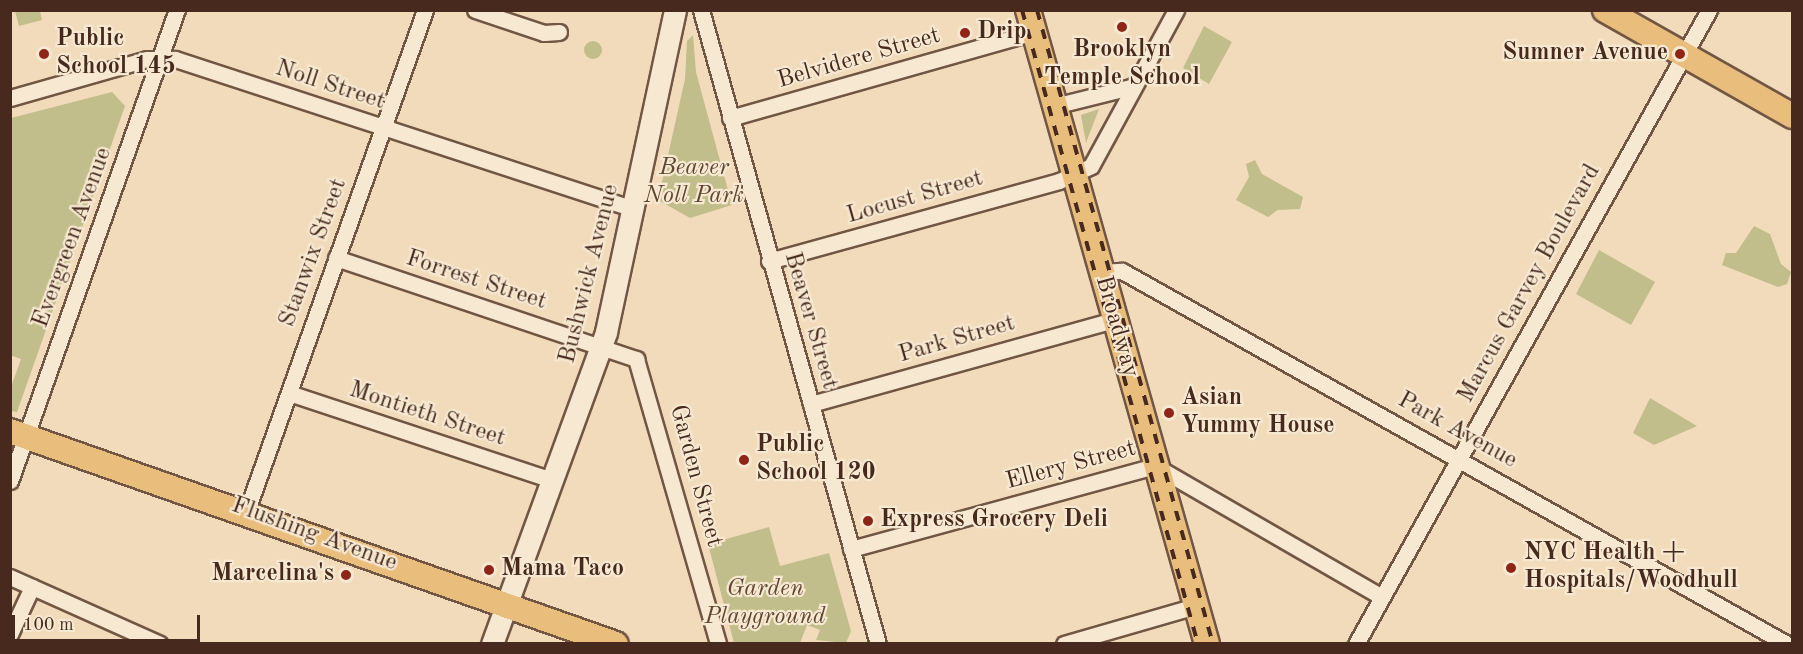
<!DOCTYPE html>
<html>
<head>
<meta charset="utf-8">
<style>
  body { margin:0 }
  #map { position:relative; width:1803px; height:654px; overflow:hidden; background:#f2dbba; font-family:"Old Standard TT",serif }
  div>[style] { position:absolute }
  .green>* { inset:0; background:#c2be8b }
  .round { border-radius:50% }
  .roads { filter:drop-shadow(2px 0 #725644) drop-shadow(-2px 0 #725644) drop-shadow(0 2px #725644) drop-shadow(0 -2px #725644) }
  .minor>* { height:15px; margin:-7.5px; padding:0 7.5px; transform-origin:7.5px; border-radius:7.5px; background:#f7e8d2 }
  .secondary>* { height:21px; margin:-10.5px; padding:0 10.5px; transform-origin:10.5px; border-radius:10.5px; background:#f7e8d2 }
  .primary>* { height:24px; margin:-12px; padding:0 12px; transform-origin:12px; border-radius:12px; background:#e9be7d }
  .rail>* { height:4px; margin-top:-2px; transform-origin:0; background:repeating-linear-gradient(90deg,#472a1d 0 10px,transparent 0 20px) }
  .dots>* { width:16px; height:16px; translate:-50% -50%; box-sizing:border-box; border:3px solid #f7e8d2; border-radius:50% }
  span { translate:-50% -50%; white-space:nowrap; text-align:center; line-height:1.15; -webkit-text-stroke:4.5px #f7e8d2; paint-order:stroke }
  .poi-label { font-size:24px; color:#472a1d; font-weight:700 }
  .left { translate:0 -50%; text-align:left }
  .right { translate:-100% -50%; text-align:right }
  .street-label { font-size:24px; color:#472a1d }
  .park-label { font-size:24px; color:#604833; font-style:italic }
  .frame { position:absolute; inset:0; border:12px solid #472a1d; pointer-events:none }
  .scale { position:absolute; left:12px; top:615px; width:188px; height:27px; box-sizing:border-box; border:3px solid #472a1d; border-top:0; padding-left:8px; font-size:18px; line-height:21px; white-space:nowrap; color:#472a1d; -webkit-text-stroke:4px #f7e8d2; paint-order:stroke }
</style>
</head>
<body>
<div id="map">
  <div class="green">
    <div style="clip-path:polygon(15px 11px,40px 11px,42px 20px,19px 26px)"></div>
    <div style="clip-path:polygon(1204px 26px,1232px 42px,1209px 84px,1183px 68px)"></div>
    <div style="clip-path:polygon(693px 35px,696px 72px,732px 205px,690px 218px,658px 200px,685px 79px,687px 41px)"></div>
    <div class="round" style="left:584px;top:41px;width:18px;height:18px"></div>
    <div style="clip-path:polygon(112px 92px,125px 106px,17px 412px,11px 411px,11px 387px,21px 359px,10px 355px,11px 118px)"></div>
    <div style="clip-path:polygon(1099px 109px,1086px 143px,1081px 115px)"></div>
    <div style="clip-path:polygon(1255px 160px,1262px 174px,1303px 197px,1300px 209px,1278px 210px,1268px 217px,1236px 200px,1249px 177px,1246px 164px)"></div>
    <div style="clip-path:polygon(1754px 226px,1770px 234px,1781px 264px,1791px 272px,1787px 284px,1778px 287px,1722px 265px,1726px 253px,1736px 253px)"></div>
    <div style="clip-path:polygon(1599px 250px,1655px 282px,1631px 325px,1576px 294px)"></div>
    <div style="clip-path:polygon(1650px 398px,1697px 426px,1654px 445px,1633px 433px)"></div>
    <div style="clip-path:polygon(769px 527px,780px 566px,829px 553px,851px 631px,846px 643px,816px 640px,820px 630px,807px 625px,800px 643px,734px 643px,708px 544px)"></div>
  </div>
  <div class="roads">
    <div class="minor">
      <div style="left:475px;top:10px;width:73px;rotate:18.4deg"></div>
      <div style="left:544px;top:33px;width:15px;rotate:-4deg"></div>
      <div style="left:701px;top:10px;width:658px;rotate:74.4deg"></div>
      <div style="left:10px;top:98px;width:142px;rotate:-15.9deg"></div>
      <div style="left:147px;top:59px;width:28px"></div>
      <div style="left:175px;top:59px;width:482px;rotate:18.1deg"></div>
      <div style="left:1054px;top:106px;width:82px;rotate:-14deg"></div>
      <div style="left:730px;top:118px;width:316px;rotate:-15.8deg"></div>
      <div style="left:336px;top:258px;width:317px;rotate:18.6deg"></div>
      <div style="left:636px;top:359px;width:297px;rotate:73.9deg"></div>
      <div style="left:769px;top:261px;width:301px;rotate:-15.4deg"></div>
      <div style="left:1059px;top:181px;width:35px;rotate:-25deg"></div>
      <div style="left:1091px;top:166px;width:178px;rotate:-61.4deg"></div>
      <div style="left:1100px;top:272px;width:22px;rotate:-3deg"></div>
      <div style="left:1122px;top:271px;width:762px;rotate:29.29deg"></div>
      <div style="left:289px;top:393px;width:277px;rotate:18.3deg"></div>
      <div style="left:811px;top:404px;width:314px;rotate:-15.5deg"></div>
      <div style="left:10px;top:481px;width:500px;rotate:-70.5deg"></div>
      <div style="left:247px;top:510px;width:531px;rotate:-70.4deg"></div>
      <div style="left:851px;top:549px;width:315px;rotate:-15.3deg"></div>
      <div style="left:1155px;top:466px;width:262px;rotate:30deg"></div>
      <div style="left:10px;top:577px;width:164px;rotate:24.1deg"></div>
      <div style="left:10px;top:634px;width:52px;rotate:-64.9deg"></div>
      <div style="left:1064px;top:644px;width:137px;rotate:-16.1deg"></div>
      <div style="left:1356px;top:644px;width:726px;rotate:-60.89deg"></div>
    </div>
    <div class="secondary">
      <div style="left:492px;top:644px;width:332px;rotate:-69.9deg"></div>
      <div style="left:606px;top:332px;width:329px;rotate:-77.9deg"></div>
    </div>
    <div class="primary">
      <div style="left:1028px;top:10px;width:659px;rotate:74.23deg"></div>
      <div style="left:1605px;top:10px;width:215px;rotate:29.5deg"></div>
      <div style="left:10px;top:431px;width:642px;rotate:19.37deg"></div>
    </div>
  </div>
  <div class="rail">
    <div style="left:1022px;top:10px;width:658px;rotate:74.49deg"></div>
    <div style="left:1037px;top:10px;width:658px;rotate:74.49deg"></div>
  </div>
  <div class="dots">
    <div style="left:1122px;top:27px;background:#8f2418"></div>
    <div style="left:965px;top:33px;background:#8f2418"></div>
    <div style="left:44px;top:54px;background:#8f2418"></div>
    <div style="left:1680px;top:54px;background:#8f2418"></div>
    <div style="left:1169px;top:413px;background:#8f2418"></div>
    <div style="left:744px;top:460px;background:#8f2418"></div>
    <div style="left:868px;top:521px;background:#8f2418"></div>
    <div style="left:1511px;top:568px;background:#8f2418"></div>
    <div style="left:489px;top:570px;background:#8f2418"></div>
    <div style="left:346px;top:575px;background:#8f2418"></div>
  </div>
  <div class="poi-label">
    <span class="left" style="left:977px;top:33px">Drip</span>
    <span class="left" style="left:56px;top:54px">Public<br>School 145</span>
    <span style="left:1122px;top:65px">Brooklyn<br>Temple School</span>
    <span class="right" style="left:1668px;top:54px">Sumner Avenue</span>
    <span class="left" style="left:1181px;top:413px">Asian<br>Yummy House</span>
    <span class="left" style="left:756px;top:460px">Public<br>School 120</span>
    <span class="left" style="left:880px;top:521px">Express Grocery Deli</span>
    <span class="left" style="left:1524px;top:568px">NYC Health +<br>Hospitals/Woodhull</span>
    <span class="left" style="left:501px;top:570px">Mama Taco</span>
    <span class="right" style="left:334px;top:575px">Marcelina's</span>
  </div>
  <div class="street-label">
    <span style="left:859px;top:59px;rotate:-16deg">Belvidere Street</span>
    <span style="left:330px;top:86px;rotate:18deg">Noll Street</span>
    <span style="left:915px;top:198px;rotate:-16deg">Locust Street</span>
    <span style="left:73px;top:238px;rotate:-70deg">Evergreen Avenue</span>
    <span style="left:314px;top:253px;rotate:-70deg">Stanwix Street</span>
    <span style="left:590px;top:274px;rotate:-76deg">Bushwick Avenue</span>
    <span style="left:476px;top:281px;rotate:18deg">Forrest Street</span>
    <span style="left:1530px;top:284px;rotate:-61deg">Marcus Garvey Boulevard</span>
    <span style="left:810px;top:321px;rotate:74deg">Beaver Street</span>
    <span style="left:1116px;top:327px;rotate:74deg">Broadway</span>
    <span style="left:957px;top:340px;rotate:-16deg">Park Street</span>
    <span style="left:427px;top:415px;rotate:18deg">Montieth Street</span>
    <span style="left:1457px;top:431px;rotate:29deg">Park Avenue</span>
    <span style="left:1071px;top:466px;rotate:-15deg">Ellery Street</span>
    <span style="left:695px;top:476px;rotate:75deg">Garden Street</span>
    <span style="left:314px;top:535px;rotate:20deg">Flushing Avenue</span>
  </div>
  <div class="park-label">
    <span style="left:694px;top:183px">Beaver<br>Noll Park</span>
    <span style="left:765px;top:604px">Garden<br>Playground</span>
  </div>
  <div class="frame"></div>
  <div class="scale">100 m</div>
</div>
</body>
</html>
